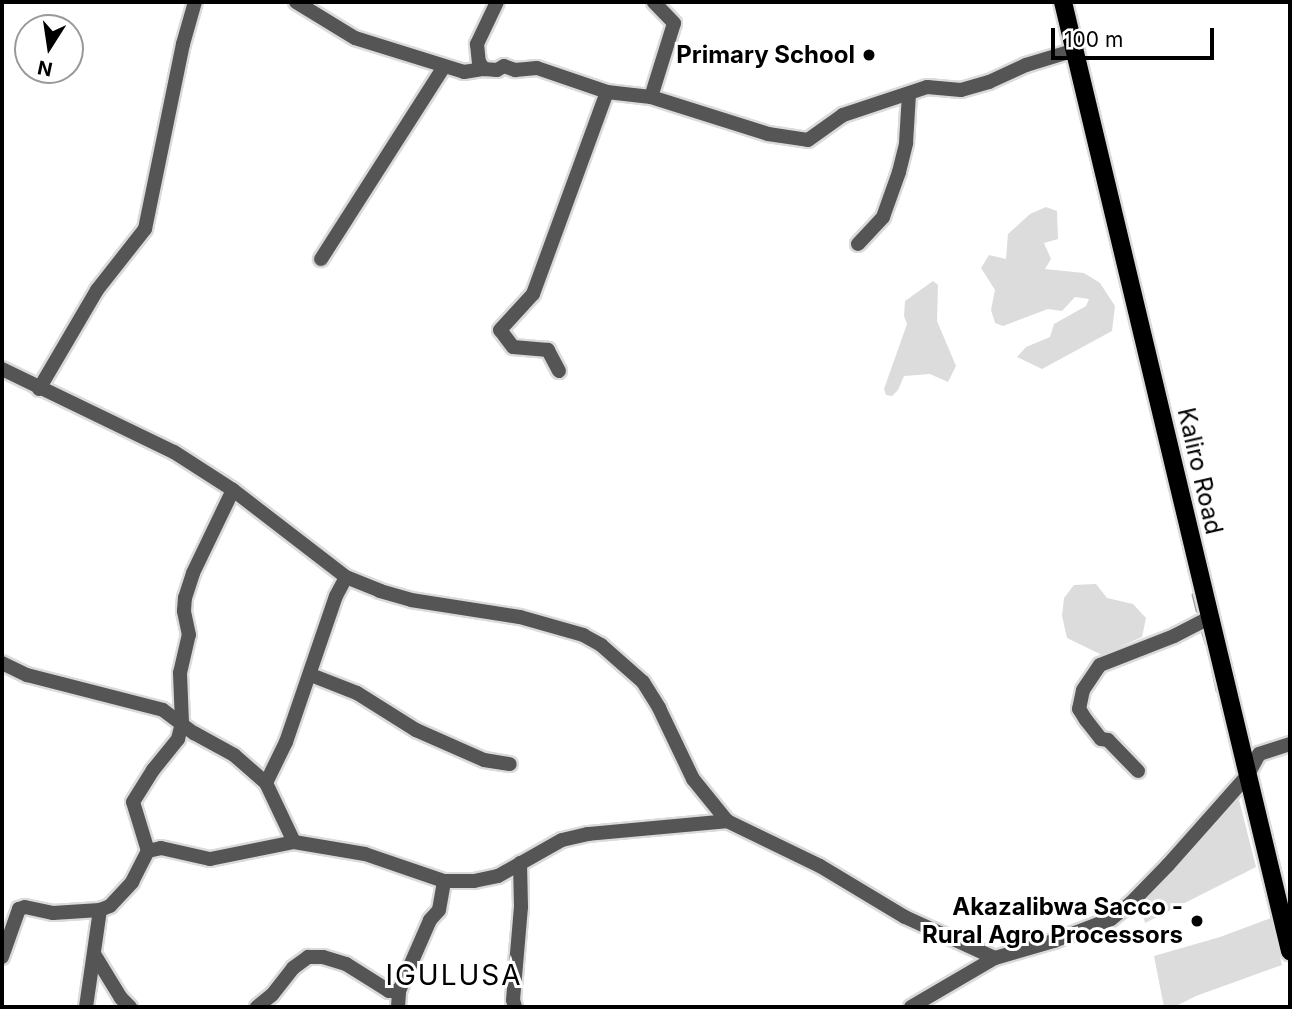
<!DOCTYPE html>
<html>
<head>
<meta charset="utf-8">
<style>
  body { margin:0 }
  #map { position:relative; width:1292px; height:1009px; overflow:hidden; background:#fff; font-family:Inter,sans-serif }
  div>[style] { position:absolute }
  .green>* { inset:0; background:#dcdcdc }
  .stream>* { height:3.5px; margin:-1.75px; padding:0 1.75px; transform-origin:1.75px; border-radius:1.75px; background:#a3a3a3 }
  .roads { filter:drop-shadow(2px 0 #dbdbdb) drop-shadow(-2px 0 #dbdbdb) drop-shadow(0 2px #dbdbdb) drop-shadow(0 -2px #dbdbdb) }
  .minor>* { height:14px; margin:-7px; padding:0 7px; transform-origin:7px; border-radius:7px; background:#555 }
  .major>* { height:18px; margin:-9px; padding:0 9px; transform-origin:9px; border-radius:9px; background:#000 }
  .dots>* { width:19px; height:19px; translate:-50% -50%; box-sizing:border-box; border:4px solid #fff; border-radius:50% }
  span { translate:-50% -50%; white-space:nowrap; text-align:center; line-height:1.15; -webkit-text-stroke:6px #fff; paint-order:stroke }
  .poi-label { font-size:24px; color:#000; font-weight:700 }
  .right { translate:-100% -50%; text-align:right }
  .street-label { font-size:24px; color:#000 }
  .quarter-label { font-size:28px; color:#000; letter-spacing:2px }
  .frame { position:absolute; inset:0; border:4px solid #000; pointer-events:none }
  .north { position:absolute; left:14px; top:14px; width:70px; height:70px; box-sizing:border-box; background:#fff; border:2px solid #999; border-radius:50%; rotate:192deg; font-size:19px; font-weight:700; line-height:28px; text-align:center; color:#000 }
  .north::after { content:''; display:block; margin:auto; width:24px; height:32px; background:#000; clip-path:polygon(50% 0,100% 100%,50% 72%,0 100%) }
  .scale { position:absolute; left:1051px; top:28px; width:163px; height:32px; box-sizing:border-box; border:4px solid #000; border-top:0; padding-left:9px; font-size:21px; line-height:24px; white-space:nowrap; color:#000; -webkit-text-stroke:5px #fff; paint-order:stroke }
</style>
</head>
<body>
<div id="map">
  <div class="green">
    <div style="clip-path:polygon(1046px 207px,1057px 211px,1058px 239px,1044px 243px,1051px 259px,1045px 269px,1084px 273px,1100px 283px,1115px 306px,1112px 331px,1042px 369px,1017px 357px,1026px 347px,1050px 337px,1054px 324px,1086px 306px,1089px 299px,1075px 297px,1062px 311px,1048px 309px,1003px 326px,995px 323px,991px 310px,995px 290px,981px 268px,989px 255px,1006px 259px,1008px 234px,1030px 214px)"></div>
    <div style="clip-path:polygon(933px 281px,938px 285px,937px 321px,956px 366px,948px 382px,930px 374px,904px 376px,898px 390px,892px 396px,886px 395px,884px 389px,907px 324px,904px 316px,905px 301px)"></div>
    <div style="clip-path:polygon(1096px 584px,1107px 598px,1133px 604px,1146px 618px,1142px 637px,1102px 655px,1067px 638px,1062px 616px,1064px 598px,1074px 585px)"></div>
    <div style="clip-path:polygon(1237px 792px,1256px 867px,1145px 923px,1138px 896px)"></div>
    <div style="clip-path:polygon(1271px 918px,1282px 965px,1196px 996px,1174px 1007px,1164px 1007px,1154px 956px,1220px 937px)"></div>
  </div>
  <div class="stream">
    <div style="left:1194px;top:595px;width:16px;rotate:76deg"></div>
    <div style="left:1202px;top:627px;width:17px;rotate:73deg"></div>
    <div style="left:1214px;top:672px;width:19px;rotate:78deg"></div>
  </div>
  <div class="roads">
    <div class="minor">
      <div style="left:296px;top:2px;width:69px;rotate:31.4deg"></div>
      <div style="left:355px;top:38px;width:114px;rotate:17.3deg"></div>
      <div style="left:464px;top:72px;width:20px;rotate:-9deg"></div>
      <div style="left:497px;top:2px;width:47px;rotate:115.5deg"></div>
      <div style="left:477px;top:44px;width:18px;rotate:84deg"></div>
      <div style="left:479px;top:62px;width:9px;rotate:54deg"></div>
      <div style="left:484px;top:69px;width:13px;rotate:4deg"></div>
      <div style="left:497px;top:70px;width:8px;rotate:-30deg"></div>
      <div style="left:504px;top:66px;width:12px;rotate:20deg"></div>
      <div style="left:515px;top:70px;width:22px;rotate:-5deg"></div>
      <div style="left:537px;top:68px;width:74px;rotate:18.9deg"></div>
      <div style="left:607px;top:92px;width:44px;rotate:6.5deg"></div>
      <div style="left:651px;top:97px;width:123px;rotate:17.5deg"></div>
      <div style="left:768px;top:134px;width:40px;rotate:8.5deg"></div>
      <div style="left:808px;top:140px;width:43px;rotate:-35.5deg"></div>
      <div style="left:843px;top:115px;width:89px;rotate:-18.4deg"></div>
      <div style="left:927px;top:87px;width:34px;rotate:5deg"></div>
      <div style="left:961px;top:90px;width:29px;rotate:-16deg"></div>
      <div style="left:989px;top:82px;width:41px;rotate:-24.7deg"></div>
      <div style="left:1026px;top:65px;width:51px;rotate:-17deg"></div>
      <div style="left:651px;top:97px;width:77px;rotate:-72.7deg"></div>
      <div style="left:674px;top:23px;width:29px;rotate:-134deg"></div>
      <div style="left:858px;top:244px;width:37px;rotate:-47deg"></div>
      <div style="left:883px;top:217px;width:48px;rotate:-70.4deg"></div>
      <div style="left:899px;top:172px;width:30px;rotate:-76deg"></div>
      <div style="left:906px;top:143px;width:49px;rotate:-86.5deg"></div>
      <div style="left:321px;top:259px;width:228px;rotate:-57.4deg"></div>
      <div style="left:2px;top:369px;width:191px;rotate:25.8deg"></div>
      <div style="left:174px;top:452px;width:70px;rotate:32.8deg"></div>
      <div style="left:233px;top:490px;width:143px;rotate:37.6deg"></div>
      <div style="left:346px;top:577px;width:37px;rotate:22deg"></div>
      <div style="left:380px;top:591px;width:32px;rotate:16deg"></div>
      <div style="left:411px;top:600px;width:110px;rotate:8.9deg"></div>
      <div style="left:520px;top:617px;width:66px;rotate:15.9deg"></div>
      <div style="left:583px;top:635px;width:21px;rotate:29deg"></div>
      <div style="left:601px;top:645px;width:56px;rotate:41.4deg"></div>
      <div style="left:643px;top:682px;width:31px;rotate:58deg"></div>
      <div style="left:659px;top:708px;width:79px;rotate:64.4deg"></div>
      <div style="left:693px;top:779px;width:54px;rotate:51deg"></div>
      <div style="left:727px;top:821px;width:103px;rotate:25.8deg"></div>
      <div style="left:820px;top:866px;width:99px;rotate:31deg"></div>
      <div style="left:905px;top:917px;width:99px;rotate:24.5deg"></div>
      <div style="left:995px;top:958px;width:61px;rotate:-16.1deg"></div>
      <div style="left:1054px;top:941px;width:61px;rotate:-21.1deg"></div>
      <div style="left:1111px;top:919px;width:26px;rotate:-39deg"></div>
      <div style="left:1131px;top:903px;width:53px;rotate:-45.8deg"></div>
      <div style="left:1168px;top:865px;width:119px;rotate:-48.4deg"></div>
      <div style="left:1247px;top:776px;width:25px;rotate:-61deg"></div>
      <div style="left:1259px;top:754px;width:33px;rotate:-18deg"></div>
      <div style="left:559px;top:371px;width:24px;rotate:-118deg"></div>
      <div style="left:548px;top:350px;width:35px;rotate:-175deg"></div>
      <div style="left:513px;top:347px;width:21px;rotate:-127deg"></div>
      <div style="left:500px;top:330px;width:49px;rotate:-47.5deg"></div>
      <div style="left:533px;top:294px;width:215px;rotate:-69.9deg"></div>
      <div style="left:39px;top:389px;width:115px;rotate:-59.6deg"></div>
      <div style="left:97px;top:290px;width:78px;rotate:-51.8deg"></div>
      <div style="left:145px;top:229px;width:189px;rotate:-78.4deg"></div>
      <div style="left:183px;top:44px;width:44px;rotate:-74.1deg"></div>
      <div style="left:2px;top:663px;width:28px;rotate:26deg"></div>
      <div style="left:27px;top:675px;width:140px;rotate:14.4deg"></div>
      <div style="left:163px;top:710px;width:39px;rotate:37deg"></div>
      <div style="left:194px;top:733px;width:46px;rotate:28.8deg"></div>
      <div style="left:234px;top:755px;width:43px;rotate:41.2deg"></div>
      <div style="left:266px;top:783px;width:65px;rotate:64.6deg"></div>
      <div style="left:311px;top:675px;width:49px;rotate:21.4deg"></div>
      <div style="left:357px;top:693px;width:70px;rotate:32.1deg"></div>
      <div style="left:416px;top:730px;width:74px;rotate:23.8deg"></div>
      <div style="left:484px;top:760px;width:26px;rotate:9deg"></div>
      <div style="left:1138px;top:771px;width:43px;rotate:-134.1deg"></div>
      <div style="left:1108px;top:740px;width:7px;rotate:-172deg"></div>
      <div style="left:1101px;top:739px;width:24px;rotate:-128deg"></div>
      <div style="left:1086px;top:720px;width:13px;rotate:-122deg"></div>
      <div style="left:1079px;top:709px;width:19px;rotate:-78deg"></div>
      <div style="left:1083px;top:690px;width:30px;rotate:-56deg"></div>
      <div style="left:1100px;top:665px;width:79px;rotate:-21.4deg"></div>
      <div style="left:1174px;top:636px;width:42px;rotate:-27.2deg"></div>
      <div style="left:266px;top:783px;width:46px;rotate:-64deg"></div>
      <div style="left:286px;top:742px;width:154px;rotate:-71.1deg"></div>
      <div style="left:336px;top:596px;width:21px;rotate:-62deg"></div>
      <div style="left:148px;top:851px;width:51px;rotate:-107deg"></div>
      <div style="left:133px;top:802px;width:38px;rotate:-58deg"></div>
      <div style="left:153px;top:770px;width:40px;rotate:-51deg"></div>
      <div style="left:178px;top:739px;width:16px;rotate:-76deg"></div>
      <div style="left:182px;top:723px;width:50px;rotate:-92.3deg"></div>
      <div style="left:180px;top:673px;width:39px;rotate:-77deg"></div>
      <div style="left:189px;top:635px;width:25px;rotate:-102deg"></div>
      <div style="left:184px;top:611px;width:13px;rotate:-86deg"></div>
      <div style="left:185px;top:598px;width:26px;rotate:-72deg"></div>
      <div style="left:193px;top:573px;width:92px;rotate:-64.3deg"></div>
      <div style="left:94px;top:954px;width:52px;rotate:58.5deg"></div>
      <div style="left:121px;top:998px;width:13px;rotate:45deg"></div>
      <div style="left:2px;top:957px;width:51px;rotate:-70.5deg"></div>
      <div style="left:19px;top:909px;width:6px;rotate:-18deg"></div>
      <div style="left:25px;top:907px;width:29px;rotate:12deg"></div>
      <div style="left:53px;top:913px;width:47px;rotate:-3.7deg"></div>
      <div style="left:100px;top:910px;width:11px;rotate:-22deg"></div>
      <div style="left:110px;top:906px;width:33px;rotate:-47deg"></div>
      <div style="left:132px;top:882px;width:35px;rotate:-63deg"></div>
      <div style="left:148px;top:851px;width:13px;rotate:-13deg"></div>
      <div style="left:161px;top:848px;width:50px;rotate:12.7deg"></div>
      <div style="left:210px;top:859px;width:86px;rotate:-11.4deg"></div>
      <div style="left:294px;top:842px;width:72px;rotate:9.6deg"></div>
      <div style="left:365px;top:854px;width:83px;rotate:18.9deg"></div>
      <div style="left:444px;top:881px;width:30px"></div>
      <div style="left:474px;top:881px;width:25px;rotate:-12deg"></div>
      <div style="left:498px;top:876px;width:73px;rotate:-29.4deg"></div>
      <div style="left:562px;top:840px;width:27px;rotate:-13deg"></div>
      <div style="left:588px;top:834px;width:140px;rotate:-5.3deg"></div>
      <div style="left:86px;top:1007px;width:98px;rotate:-81.8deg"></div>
      <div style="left:257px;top:1007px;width:19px;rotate:-39deg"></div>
      <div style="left:272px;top:995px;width:34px;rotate:-52deg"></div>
      <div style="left:293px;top:968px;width:19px;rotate:-36deg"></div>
      <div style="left:308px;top:957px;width:15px"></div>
      <div style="left:323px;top:957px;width:24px;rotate:17deg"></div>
      <div style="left:346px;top:964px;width:51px;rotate:32.1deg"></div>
      <div style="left:389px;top:991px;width:10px"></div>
      <div style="left:398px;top:1007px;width:16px;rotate:-86deg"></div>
      <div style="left:399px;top:991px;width:77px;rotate:-66.4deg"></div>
      <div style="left:430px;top:920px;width:13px;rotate:-48deg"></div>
      <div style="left:439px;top:910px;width:29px;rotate:-80deg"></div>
      <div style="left:515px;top:1007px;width:7px;rotate:-106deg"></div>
      <div style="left:513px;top:1000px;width:93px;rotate:-85.1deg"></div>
      <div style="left:521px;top:907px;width:44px;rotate:-91.3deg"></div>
      <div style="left:911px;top:1007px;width:97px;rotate:-30.3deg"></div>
    </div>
    <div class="major">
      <div style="left:1063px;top:2px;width:976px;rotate:76.55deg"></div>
    </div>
  </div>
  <div class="dots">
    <div style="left:869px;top:55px;background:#000"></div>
    <div style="left:1197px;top:921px;background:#000"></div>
  </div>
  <div class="poi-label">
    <span class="right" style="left:855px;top:55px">Primary School</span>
    <span class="right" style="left:1183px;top:921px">Akazalibwa Sacco -<br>Rural Agro Processors</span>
  </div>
  <div class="street-label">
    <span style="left:1200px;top:471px;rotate:77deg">Kaliro Road</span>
  </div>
  <div class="quarter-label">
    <span style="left:454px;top:975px">IGULUSA</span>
  </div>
  <div class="frame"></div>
  <div class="north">N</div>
  <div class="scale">100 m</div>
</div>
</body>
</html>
